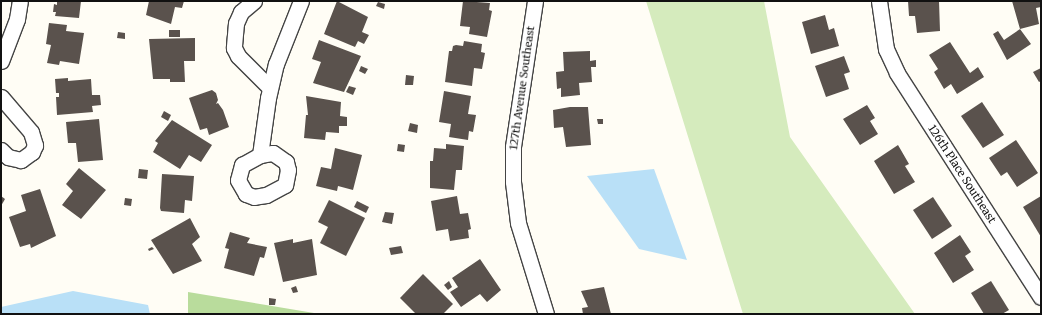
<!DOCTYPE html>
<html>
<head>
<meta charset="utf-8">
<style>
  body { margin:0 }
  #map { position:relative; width:1042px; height:315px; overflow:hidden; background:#fffdf5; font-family:Merriweather,serif }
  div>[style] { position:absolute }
  .green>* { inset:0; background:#d5ebbd }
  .forest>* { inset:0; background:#b9dc9c }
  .water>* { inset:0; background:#b9e0f7 }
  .building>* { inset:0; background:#5a524d }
  .roads { filter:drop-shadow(1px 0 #444) drop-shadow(-1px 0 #444) drop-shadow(0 1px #444) drop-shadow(0 -1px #444) }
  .street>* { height:15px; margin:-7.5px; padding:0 7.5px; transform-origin:7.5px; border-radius:7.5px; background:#fff }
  span { translate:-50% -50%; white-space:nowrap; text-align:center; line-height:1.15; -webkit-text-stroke:4px #fff; paint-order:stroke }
  .street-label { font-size:11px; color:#111 }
  .frame { position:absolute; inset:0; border:2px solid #111; pointer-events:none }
</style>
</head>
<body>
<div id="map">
  <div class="green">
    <div style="clip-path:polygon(646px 1px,764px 1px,790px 137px,915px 314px,743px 314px)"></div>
  </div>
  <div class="forest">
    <div style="clip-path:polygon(188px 292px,320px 314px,188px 314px)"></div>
  </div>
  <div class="water">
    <div style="clip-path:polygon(654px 169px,687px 260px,639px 249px,587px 176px)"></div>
    <div style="clip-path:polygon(73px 291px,148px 305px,150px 314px,1px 314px,1px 307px)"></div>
  </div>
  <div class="building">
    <div style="clip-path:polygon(57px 1px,81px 1px,79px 18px,55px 16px,56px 12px,53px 12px,54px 4px,57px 5px)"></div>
    <div style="clip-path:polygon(149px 1px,184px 1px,182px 8px,175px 7px,171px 24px,146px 15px)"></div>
    <div style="clip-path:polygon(337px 1px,368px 17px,362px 32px,369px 35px,364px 44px,358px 41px,355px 47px,324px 34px)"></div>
    <div style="clip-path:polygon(463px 1px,490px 3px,489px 10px,492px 11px,487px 37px,469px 34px,470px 27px,460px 26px)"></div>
    <div style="clip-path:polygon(908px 1px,939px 1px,940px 31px,917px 33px,915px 16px,909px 16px)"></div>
    <div style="clip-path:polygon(1012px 1px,1040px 1px,1041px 7px,1036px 8px,1039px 24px,1020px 29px)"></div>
    <div style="clip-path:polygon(378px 2px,385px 4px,384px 9px,376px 6px)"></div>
    <div style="clip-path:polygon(825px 15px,829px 30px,834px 28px,839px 46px,811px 54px,802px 22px)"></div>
    <div style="clip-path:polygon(49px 23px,67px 25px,66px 31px,84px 33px,79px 64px,60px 61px,59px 65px,47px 63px,51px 45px,46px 44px)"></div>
    <div style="clip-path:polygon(1020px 29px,1031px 44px,1007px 60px,993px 34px,998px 31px,1004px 40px)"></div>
    <div style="clip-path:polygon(169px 30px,180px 30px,180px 37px,169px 37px)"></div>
    <div style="clip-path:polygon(118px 32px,125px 33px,125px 39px,117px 38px)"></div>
    <div style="clip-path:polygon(195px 38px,195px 61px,184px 61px,185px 82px,170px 82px,170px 79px,153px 79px,149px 39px)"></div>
    <div style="clip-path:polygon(319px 40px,361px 56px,344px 92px,313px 83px,321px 62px,312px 59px)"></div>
    <div style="clip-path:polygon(464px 41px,482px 44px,481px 52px,485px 53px,482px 69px,474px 68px,472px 86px,445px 82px,449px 51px,452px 51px,453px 46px,456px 45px,463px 46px)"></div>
    <div style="clip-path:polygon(950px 42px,970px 73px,978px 67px,984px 77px,957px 94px,951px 84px,944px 89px,934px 72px,938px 69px,929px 55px)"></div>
    <div style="clip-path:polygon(590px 51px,590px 61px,596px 60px,596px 67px,591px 67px,592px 82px,579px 83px,580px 95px,561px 97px,561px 88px,557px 89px,556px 72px,564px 71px,563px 52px)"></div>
    <div style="clip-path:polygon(844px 56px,850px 72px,844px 74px,849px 89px,826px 97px,815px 66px)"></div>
    <div style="clip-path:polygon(361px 66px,368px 69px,365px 74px,359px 71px)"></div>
    <div style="clip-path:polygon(1041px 68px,1041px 81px,1039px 82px,1033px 72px)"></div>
    <div style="clip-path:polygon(406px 75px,414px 76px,413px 85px,405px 85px)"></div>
    <div style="clip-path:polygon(68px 78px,68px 81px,91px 79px,92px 95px,100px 95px,101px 105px,92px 106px,93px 112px,57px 115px,56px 97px,59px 97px,59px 93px,56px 93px,55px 79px)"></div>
    <div style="clip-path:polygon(349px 86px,356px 88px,353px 95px,346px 92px)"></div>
    <div style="clip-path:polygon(212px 90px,216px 93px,218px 100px,216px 104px,218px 103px,223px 110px,229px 127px,209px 135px,207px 128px,200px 130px,189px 98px)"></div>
    <div style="clip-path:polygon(444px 91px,471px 96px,468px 114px,476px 115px,473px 132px,469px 131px,468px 140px,449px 137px,451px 124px,439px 122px)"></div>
    <div style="clip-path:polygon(306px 96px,341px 102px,340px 116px,347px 117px,347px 126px,339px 126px,339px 133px,326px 132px,325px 140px,304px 138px,306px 115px,308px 115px)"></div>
    <div style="clip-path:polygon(982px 102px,1004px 135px,983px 148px,961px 116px)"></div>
    <div style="clip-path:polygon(867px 105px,875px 118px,870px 121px,878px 134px,860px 145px,843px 119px)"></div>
    <div style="clip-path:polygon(570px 107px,588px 107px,591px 145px,566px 147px,563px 127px,554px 128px,553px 110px)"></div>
    <div style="clip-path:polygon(164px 111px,171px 115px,168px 121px,161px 117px)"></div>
    <div style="clip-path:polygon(99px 119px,103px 160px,78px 162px,76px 143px,68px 143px,66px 122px)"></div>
    <div style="clip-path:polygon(597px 119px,603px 119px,603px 124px,598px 124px)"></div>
    <div style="clip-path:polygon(172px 120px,212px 145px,201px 162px,189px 155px,180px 169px,153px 152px,158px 143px,155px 141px)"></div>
    <div style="clip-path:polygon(410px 123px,418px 125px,417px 133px,408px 131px)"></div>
    <div style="clip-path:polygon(1016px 140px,1038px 173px,1017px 187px,1007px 172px,1001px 176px,989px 158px)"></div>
    <div style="clip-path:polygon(398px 144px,405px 145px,404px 152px,397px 151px)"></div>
    <div style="clip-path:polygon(446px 144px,464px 146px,462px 170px,456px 170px,454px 190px,430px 188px,430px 161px,433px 161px,434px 148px,446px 149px)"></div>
    <div style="clip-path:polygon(898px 145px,909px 164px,905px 166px,915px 182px,894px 194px,874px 161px)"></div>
    <div style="clip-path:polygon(335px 148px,362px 155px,353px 190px,338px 186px,337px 191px,316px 186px,321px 167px,331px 169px)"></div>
    <div style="clip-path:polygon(79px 168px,106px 190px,81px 219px,62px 205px,73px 191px,66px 184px)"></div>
    <div style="clip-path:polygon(139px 169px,148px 170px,147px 179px,138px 178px)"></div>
    <div style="clip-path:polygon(162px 174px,194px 176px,192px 201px,185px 200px,184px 213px,161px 211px,160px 208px)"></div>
    <div style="clip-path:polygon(40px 189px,56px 236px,31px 248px,30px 244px,20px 247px,9px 217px,26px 211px,21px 195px)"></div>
    <div style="clip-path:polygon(1px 196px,5px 199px,1px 206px)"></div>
    <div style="clip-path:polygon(457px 196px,460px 214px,468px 213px,471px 229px,468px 230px,469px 238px,450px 241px,448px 229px,436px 231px,431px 201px)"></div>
    <div style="clip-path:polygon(1041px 196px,1041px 237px,1023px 207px)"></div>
    <div style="clip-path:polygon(933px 197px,952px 226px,932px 239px,913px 210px)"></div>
    <div style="clip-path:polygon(125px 198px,132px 199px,131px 206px,124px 205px)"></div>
    <div style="clip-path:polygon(329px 200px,365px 218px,346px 256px,320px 243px,328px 227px,318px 222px)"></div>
    <div style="clip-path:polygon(357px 201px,369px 207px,366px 213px,354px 207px)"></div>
    <div style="clip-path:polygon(385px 212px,394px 213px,392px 224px,382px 222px)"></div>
    <div style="clip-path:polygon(190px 218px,200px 237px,192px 244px,202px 261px,173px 274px,151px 240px)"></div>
    <div style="clip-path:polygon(230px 232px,250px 238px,247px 243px,267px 247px,264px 258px,260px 257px,254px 276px,224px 268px,229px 249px,225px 248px)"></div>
    <div style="clip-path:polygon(960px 235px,971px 252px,965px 256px,974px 270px,953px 283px,934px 253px)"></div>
    <div style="clip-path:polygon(293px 239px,293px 243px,312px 239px,317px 275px,283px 282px,274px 243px)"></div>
    <div style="clip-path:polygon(401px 246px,403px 253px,391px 255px,389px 248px)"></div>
    <div style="clip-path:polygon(152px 247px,154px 249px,149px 251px,148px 249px)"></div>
    <div style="clip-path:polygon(480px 259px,501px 290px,487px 302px,480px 294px,461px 307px,450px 292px,458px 287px,452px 278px)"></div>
    <div style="clip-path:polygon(423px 274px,453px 304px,443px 314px,416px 314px,400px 298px)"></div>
    <div style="clip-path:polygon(449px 281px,452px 287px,448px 290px,444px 285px)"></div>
    <div style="clip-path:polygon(991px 281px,1009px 310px,1002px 314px,984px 314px,971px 293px)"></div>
    <div style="clip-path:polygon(296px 286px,298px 292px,293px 293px,291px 288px)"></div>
    <div style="clip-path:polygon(604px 287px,611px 314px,583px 314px,582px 308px,588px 307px,581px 291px)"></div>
    <div style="clip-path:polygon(269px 298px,276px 299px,275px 305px,269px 305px)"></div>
  </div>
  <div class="roads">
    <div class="street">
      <div style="left:254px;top:1px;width:17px;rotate:140deg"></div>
      <div style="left:241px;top:12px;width:12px;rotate:114deg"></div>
      <div style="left:236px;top:23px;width:25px;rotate:95deg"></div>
      <div style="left:234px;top:48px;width:9px;rotate:63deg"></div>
      <div style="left:238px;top:56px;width:45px;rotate:45deg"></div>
      <div style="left:535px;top:1px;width:148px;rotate:98.6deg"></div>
      <div style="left:513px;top:147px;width:35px;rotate:90deg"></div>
      <div style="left:513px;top:182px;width:41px;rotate:83deg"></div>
      <div style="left:518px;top:223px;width:95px;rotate:72.9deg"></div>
      <div style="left:879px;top:1px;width:49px;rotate:81.7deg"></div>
      <div style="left:886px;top:49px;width:26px;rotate:65deg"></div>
      <div style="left:897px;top:73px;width:266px;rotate:57.3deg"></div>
      <div style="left:1px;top:61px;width:45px;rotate:-69.1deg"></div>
      <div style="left:17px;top:19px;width:18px;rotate:-81deg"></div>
      <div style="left:1px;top:97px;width:46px;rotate:49.4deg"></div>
      <div style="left:31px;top:132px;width:14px;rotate:73deg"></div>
      <div style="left:35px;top:145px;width:8px;rotate:113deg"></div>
      <div style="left:32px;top:152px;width:14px;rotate:144deg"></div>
      <div style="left:21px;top:160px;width:13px;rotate:-167deg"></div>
      <div style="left:8px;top:157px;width:10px;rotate:-135deg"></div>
      <div style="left:273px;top:153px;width:16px;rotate:35deg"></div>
      <div style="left:286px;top:162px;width:8px;rotate:76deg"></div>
      <div style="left:288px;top:170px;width:15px;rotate:101deg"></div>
      <div style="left:285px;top:185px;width:21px;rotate:152deg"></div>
      <div style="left:266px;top:195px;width:12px;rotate:171deg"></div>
      <div style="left:254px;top:197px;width:9px;rotate:-159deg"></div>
      <div style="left:246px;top:194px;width:16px;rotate:-120deg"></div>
      <div style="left:238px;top:180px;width:16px;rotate:-75deg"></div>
      <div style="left:242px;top:165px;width:21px;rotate:-29deg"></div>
      <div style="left:260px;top:155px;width:13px;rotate:-9deg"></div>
      <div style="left:260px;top:155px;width:58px;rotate:-82deg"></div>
      <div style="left:268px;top:98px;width:35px;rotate:-77deg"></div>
      <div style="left:276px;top:64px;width:68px;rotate:-68.4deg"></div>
    </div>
  </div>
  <div class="street-label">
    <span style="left:522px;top:88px;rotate:-82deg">127th Avenue Southeast</span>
    <span style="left:962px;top:174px;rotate:57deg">126th Place Southeast</span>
  </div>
  <div class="frame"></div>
</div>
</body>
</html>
